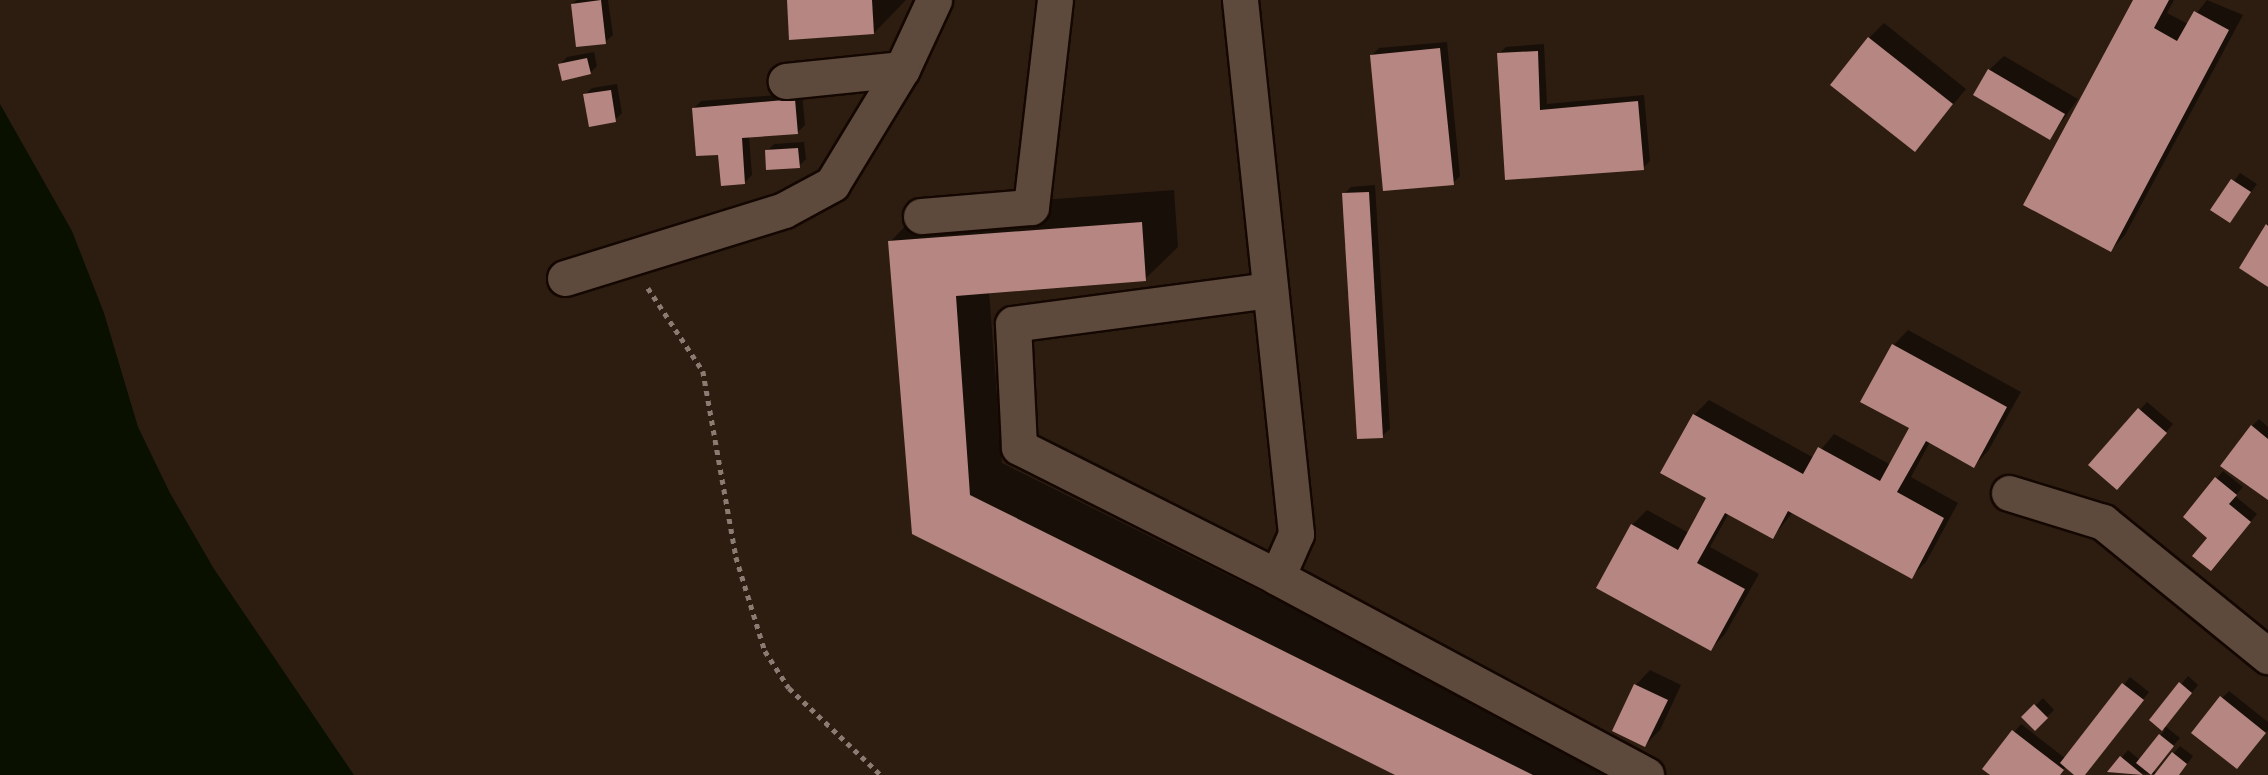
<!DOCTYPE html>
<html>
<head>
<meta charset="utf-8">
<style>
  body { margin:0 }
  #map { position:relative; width:2268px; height:775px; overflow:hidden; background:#2d1d11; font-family:"Source Sans 3",sans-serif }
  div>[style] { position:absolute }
  .water>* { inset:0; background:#091000 }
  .shadow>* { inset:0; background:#0007 }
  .building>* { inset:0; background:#b68682 }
  .path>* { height:4.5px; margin-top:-2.25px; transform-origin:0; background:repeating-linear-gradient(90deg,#8a7c72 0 5px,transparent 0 10px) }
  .roads { filter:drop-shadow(2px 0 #140701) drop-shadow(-2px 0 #140701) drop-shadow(0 2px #140701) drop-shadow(0 -2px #140701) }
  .minor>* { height:35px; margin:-17.5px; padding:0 17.5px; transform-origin:17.5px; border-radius:17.5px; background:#5d4a3d }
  span { translate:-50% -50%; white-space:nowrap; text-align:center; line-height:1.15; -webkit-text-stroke:7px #100905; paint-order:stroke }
</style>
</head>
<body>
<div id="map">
  <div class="water">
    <div style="clip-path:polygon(0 104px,72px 231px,104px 313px,138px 427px,170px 493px,214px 569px,354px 775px,0 775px)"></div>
  </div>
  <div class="shadow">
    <div style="clip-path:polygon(577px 0,608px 0,613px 35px,605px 42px,572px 4px)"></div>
    <div style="clip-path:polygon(788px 0,906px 0,874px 33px)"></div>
    <div style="clip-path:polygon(2135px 0,2174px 0,2167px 13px,2188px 24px,2207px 0,2243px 15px,2125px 235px,2111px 250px)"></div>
    <div style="clip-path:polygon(1884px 23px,1966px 89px,1915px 150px,1869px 38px)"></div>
    <div style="clip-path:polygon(1447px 42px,1460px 176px,1453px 183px,1372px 55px,1379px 48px)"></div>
    <div style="clip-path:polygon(1544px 44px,1547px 104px,1644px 95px,1650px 161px,1643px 168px,1507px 178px,1499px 54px,1506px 47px)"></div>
    <div style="clip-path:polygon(594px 52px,597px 66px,590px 73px,560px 64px,567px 57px)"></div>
    <div style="clip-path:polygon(2004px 56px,2078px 99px,2050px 138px,1989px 70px)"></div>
    <div style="clip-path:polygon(617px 84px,622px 113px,615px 120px,585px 95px,592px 88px)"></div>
    <div style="clip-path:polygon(802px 93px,805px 125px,798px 132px,749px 136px,752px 175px,745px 182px,720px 153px,694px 108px,701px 101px)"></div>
    <div style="clip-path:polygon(804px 142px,806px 159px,799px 166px,767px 151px,774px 144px)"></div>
    <div style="clip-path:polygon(2240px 173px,2257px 184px,2230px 221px,2213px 209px)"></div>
    <div style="clip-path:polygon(1375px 185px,1390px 429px,1382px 436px,1344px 194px,1351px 187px)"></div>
    <div style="clip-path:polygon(1174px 190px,1178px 247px,1145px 279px,989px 291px,1002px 463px,1629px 775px,1399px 775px,913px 533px,890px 242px,922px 209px)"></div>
    <div style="clip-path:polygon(1908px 330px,2021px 392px,1988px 451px,1974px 466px,1930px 442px,1911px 477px,1958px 503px,1926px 562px,1911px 577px,1793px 512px,1773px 537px,1729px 513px,1710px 547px,1759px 574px,1725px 634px,1711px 649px,1632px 525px,1647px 510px,1689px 533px,1708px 498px,1694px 415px,1709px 400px,1814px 458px,1834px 434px,1891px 465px,1911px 428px,1863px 401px,1894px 345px)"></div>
    <div style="clip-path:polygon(2147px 402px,2173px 424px,2124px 481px,2091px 465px)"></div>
    <div style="clip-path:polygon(2259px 419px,2268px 427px,2268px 498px,2252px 426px)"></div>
    <div style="clip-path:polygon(2223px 471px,2243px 487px,2235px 496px,2257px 514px,2218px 562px,2209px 538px,2185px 517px)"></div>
    <div style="clip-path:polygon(1650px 670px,1681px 685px,1660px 730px,1645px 745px,1614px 730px,1636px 685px)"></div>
    <div style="clip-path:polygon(2188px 676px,2198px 685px,2165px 726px,2180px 738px,2153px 770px,2157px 773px,2180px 746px,2193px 756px,2179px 775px,2110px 772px,2128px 750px,2140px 760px,2165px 730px,2152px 720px)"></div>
    <div style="clip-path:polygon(2130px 677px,2149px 692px,2084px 775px,2066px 766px,2059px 775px,1993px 775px,1984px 768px,2021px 724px,2066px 759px)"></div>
    <div style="clip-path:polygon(2229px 691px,2268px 722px,2268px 730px,2244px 760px,2222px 698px)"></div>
    <div style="clip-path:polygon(2043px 698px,2054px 710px,2035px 729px,2024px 717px)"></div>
  </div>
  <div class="building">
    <div style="clip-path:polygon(601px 0,606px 44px,576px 47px,571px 4px)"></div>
    <div style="clip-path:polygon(787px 0,872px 0,874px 34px,789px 40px)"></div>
    <div style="clip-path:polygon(2133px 0,2169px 0,2154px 28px,2177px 41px,2194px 11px,2229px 30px,2111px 252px,2023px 205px)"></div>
    <div style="clip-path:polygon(1868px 37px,1953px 104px,1915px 152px,1830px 85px)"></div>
    <div style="clip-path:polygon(1440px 48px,1454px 185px,1383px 191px,1370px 55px)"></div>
    <div style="clip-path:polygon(1538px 51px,1540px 110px,1638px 101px,1644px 170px,1505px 180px,1497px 53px)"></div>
    <div style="clip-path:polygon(587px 58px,591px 74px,562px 81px,558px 64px)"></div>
    <div style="clip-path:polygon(1988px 69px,2065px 114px,2050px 140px,1973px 95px)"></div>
    <div style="clip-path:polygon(611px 90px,616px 122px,589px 127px,583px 94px)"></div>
    <div style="clip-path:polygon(795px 99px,798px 134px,742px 138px,745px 184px,721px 186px,718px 155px,696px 156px,692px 108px)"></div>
    <div style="clip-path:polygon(798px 148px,800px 168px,766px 170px,765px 150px)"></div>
    <div style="clip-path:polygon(2231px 179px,2251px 192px,2230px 223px,2210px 210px)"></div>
    <div style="clip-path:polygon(1369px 192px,1383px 438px,1357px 439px,1342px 193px)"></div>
    <div style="clip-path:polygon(1142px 222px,1146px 281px,956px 296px,970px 495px,1533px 775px,1395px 775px,912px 534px,888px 241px)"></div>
    <div style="clip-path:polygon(2266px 224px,2268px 226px,2268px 287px,2239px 268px)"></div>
    <div style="clip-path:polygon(1892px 344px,2007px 407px,1974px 468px,1926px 441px,1897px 492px,1944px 518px,1912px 579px,1788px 511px,1773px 539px,1725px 513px,1697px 563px,1745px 589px,1711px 651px,1596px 588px,1631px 524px,1678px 550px,1706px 498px,1660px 473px,1693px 414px,1803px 474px,1818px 447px,1880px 481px,1909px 428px,1860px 402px)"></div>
    <div style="clip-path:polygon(2138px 408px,2167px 433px,2117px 490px,2088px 465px)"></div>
    <div style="clip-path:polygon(2251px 425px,2268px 439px,2268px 500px,2220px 466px)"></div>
    <div style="clip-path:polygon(2215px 477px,2237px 495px,2229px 504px,2251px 522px,2211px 571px,2192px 556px,2207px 538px,2183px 517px)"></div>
    <div style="clip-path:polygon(2179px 682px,2192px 693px,2162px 731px,2149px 720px)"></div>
    <div style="clip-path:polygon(2122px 683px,2144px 700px,2085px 775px,2074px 775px,2060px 763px)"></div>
    <div style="clip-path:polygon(1634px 684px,1668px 700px,1645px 747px,1612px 731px)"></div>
    <div style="clip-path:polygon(2220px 696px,2266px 733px,2237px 769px,2191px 733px)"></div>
    <div style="clip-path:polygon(2034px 704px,2048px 718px,2035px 731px,2021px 717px)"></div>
    <div style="clip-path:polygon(2012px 730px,2064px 770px,2060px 775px,1990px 775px,1982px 769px)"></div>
    <div style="clip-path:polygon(2159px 734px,2174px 746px,2151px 775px,2136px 763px)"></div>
    <div style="clip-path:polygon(2172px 752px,2187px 764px,2179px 775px,2154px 775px)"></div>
    <div style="clip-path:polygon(2120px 756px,2143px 775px,2107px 772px)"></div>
  </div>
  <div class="path">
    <div style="left:648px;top:288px;width:100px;rotate:56.5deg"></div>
    <div style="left:703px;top:371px;width:189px;rotate:79.9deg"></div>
    <div style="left:736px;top:557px;width:98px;rotate:72.9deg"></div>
    <div style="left:765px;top:651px;width:44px;rotate:57deg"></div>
    <div style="left:789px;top:688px;width:127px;rotate:43.4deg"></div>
  </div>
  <div class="roads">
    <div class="minor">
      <div style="left:1240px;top:0;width:537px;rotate:84.01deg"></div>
      <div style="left:1296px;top:534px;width:47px;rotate:113.8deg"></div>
      <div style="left:902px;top:69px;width:76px;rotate:-65.1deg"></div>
      <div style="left:921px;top:216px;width:110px;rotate:-4.7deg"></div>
      <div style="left:1031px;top:207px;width:208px;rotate:-83.4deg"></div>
      <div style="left:565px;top:278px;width:229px;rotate:-17.2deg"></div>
      <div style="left:784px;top:210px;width:55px;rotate:-28.4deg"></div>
      <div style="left:832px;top:184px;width:135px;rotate:-58.7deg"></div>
      <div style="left:902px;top:69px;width:117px;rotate:174.1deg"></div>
      <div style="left:1270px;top:290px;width:259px;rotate:172.5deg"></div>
      <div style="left:1013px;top:324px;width:123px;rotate:87.2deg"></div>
      <div style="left:1019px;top:447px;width:289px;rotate:26.7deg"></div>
      <div style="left:1277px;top:577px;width:419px;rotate:28.2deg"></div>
      <div style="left:2009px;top:493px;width:98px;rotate:17.1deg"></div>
      <div style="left:2103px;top:522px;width:213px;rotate:39.1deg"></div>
    </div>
  </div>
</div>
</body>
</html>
